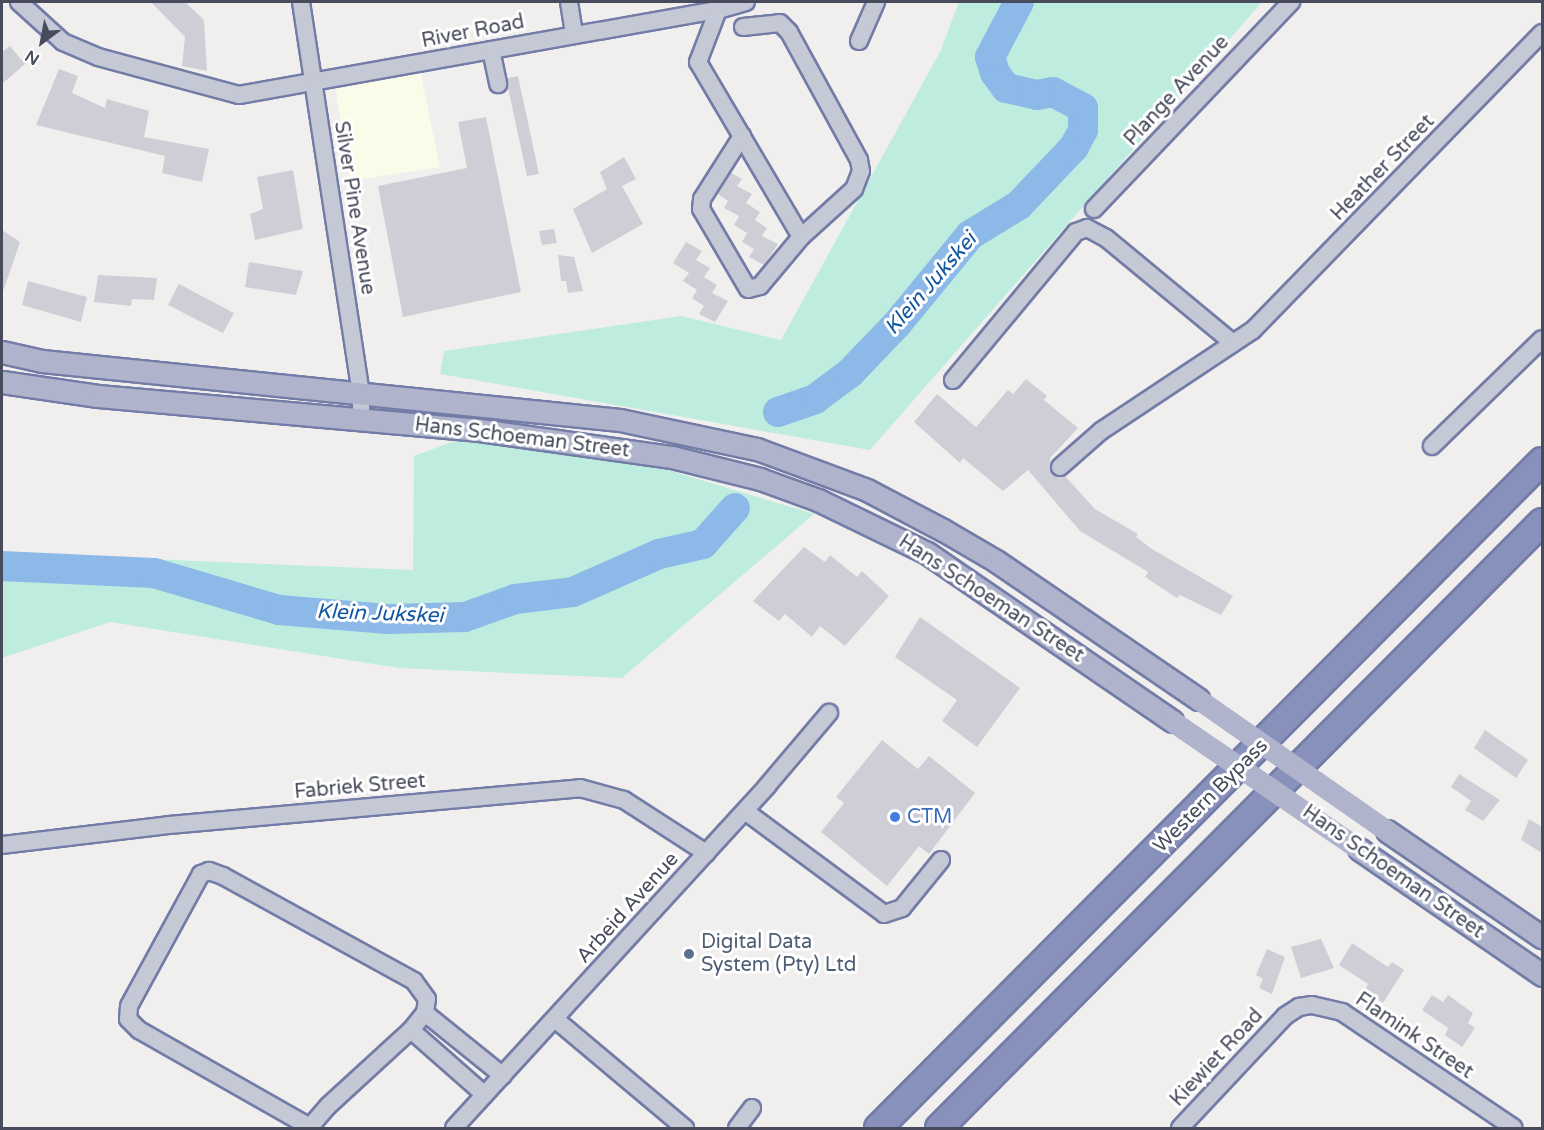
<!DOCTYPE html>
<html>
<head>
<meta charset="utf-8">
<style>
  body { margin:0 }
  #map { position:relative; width:1544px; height:1130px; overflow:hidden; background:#f1efee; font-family:"Varela Round",sans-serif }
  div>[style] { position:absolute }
  .commercial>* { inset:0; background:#fafbe8 }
  .green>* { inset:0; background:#beeddf }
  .river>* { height:30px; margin:-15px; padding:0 15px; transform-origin:15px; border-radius:15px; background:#8db9e8 }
  .building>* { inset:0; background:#cecfd6 }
  .roads { filter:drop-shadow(2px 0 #737ca7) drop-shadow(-2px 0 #737ca7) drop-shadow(0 2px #737ca7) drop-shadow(0 -2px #737ca7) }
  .minor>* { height:16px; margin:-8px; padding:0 8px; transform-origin:8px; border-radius:8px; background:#c5c9d5 }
  .major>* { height:21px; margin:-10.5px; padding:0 10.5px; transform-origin:10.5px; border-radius:10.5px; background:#afb4cc }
  .highway>* { height:26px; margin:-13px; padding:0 13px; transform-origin:13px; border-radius:13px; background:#8891bb }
  .major-bridge>* { height:21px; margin:-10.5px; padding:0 10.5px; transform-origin:10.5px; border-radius:10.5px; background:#afb4cc }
  .dots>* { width:16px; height:16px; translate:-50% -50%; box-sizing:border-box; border:3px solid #fff; border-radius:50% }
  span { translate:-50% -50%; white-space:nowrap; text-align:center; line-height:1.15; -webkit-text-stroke:6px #fff; paint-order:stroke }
  .street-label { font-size:20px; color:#474b5b }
  .shop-label { font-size:20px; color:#366cbe }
  .left { translate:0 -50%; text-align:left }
  .service-label { font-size:20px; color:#4e5e75 }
  .water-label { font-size:21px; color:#1257a2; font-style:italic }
  .frame { position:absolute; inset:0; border:3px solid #474b5b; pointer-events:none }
  .north { position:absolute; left:12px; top:12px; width:60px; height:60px; -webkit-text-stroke:4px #fff; paint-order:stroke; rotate:212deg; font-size:16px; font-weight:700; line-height:24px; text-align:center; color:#474b5b }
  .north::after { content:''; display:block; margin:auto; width:21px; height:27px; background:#474b5b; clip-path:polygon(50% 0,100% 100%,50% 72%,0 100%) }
</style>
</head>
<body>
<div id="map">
  <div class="commercial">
    <div style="clip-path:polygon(418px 61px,440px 167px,350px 181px,334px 80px)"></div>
  </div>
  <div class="green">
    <div style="clip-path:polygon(959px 2px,1262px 2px,870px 450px,440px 374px,444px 351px,681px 316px,781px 340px,940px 52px)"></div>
    <div style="clip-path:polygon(458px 440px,648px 464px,814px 514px,622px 678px,399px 668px,110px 622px,2px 658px,2px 553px,413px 570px,414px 456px)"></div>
  </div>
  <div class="river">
    <div style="left:778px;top:412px;width:39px;rotate:-19deg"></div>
    <div style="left:815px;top:399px;width:44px;rotate:-36.6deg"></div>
    <div style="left:850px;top:373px;width:68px;rotate:-46.2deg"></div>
    <div style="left:897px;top:324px;width:115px;rotate:-50.6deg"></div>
    <div style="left:970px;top:235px;width:57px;rotate:-31.5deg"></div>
    <div style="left:1019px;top:205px;width:80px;rotate:-46.5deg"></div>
    <div style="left:1074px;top:147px;width:19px;rotate:-62deg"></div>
    <div style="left:1083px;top:130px;width:22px;rotate:-90deg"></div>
    <div style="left:1083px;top:108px;width:34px;rotate:-152deg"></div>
    <div style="left:1053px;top:92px;width:16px;rotate:169deg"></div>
    <div style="left:1037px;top:95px;width:32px;rotate:-167deg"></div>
    <div style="left:1006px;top:88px;width:19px;rotate:-126deg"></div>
    <div style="left:995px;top:73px;width:17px;rotate:-107deg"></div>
    <div style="left:990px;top:57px;width:62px;rotate:-62.2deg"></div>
    <div style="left:2px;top:566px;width:152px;rotate:2.6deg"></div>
    <div style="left:154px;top:573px;width:130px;rotate:16.5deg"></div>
    <div style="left:279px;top:610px;width:109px;rotate:4.7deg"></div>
    <div style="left:388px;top:619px;width:77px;rotate:-1.5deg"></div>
    <div style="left:465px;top:617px;width:53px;rotate:-19.8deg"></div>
    <div style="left:515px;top:599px;width:58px;rotate:-6.9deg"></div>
    <div style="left:573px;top:592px;width:94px;rotate:-23.8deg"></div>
    <div style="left:659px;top:554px;width:45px;rotate:-12.8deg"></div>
    <div style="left:703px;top:544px;width:48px;rotate:-48.4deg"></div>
  </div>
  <div class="building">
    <div style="clip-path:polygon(151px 2px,185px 2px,204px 20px,207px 71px,182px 66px,185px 37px)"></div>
    <div style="clip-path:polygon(10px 46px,25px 64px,2px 84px,2px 52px)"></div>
    <div style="clip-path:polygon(59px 69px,78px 76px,72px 93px,105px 108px,107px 99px,149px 111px,144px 137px,209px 149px,202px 182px,162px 173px,165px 156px,36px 125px)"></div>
    <div style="clip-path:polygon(518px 76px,539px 174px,527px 176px,508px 88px,508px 78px)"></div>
    <div style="clip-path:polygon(486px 117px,521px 292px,403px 317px,378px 186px,467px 168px,458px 122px)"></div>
    <div style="clip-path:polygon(624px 157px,636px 179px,622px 186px,643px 224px,592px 253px,573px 209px,607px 189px,600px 172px)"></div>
    <div style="clip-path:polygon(293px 170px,303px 229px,255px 240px,250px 214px,263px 209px,257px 177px)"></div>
    <div style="clip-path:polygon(731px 173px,742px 179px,737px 186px,752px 194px,746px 203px,760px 212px,755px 220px,767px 228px,762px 236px,778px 244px,764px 265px,749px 257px,754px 249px,742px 242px,747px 233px,734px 225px,739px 216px,724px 208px,728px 201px,718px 194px)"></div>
    <div style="clip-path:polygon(554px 229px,557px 243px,542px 245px,539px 231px)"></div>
    <div style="clip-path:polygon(2px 230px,20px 242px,4px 289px,2px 289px)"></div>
    <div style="clip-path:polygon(686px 242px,702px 251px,696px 260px,710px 268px,704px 277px,717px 285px,712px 293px,728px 301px,715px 322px,699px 314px,704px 306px,692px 298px,697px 290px,683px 281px,689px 273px,673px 263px)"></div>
    <div style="clip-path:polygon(558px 255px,574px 257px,583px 291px,568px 293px,566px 281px,561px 281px)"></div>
    <div style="clip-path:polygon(249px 262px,303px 271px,296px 295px,245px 287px)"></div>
    <div style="clip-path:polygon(98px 275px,157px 278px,154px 300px,132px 299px,131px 306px,94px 302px)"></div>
    <div style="clip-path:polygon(28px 281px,87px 297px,81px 322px,22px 305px)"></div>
    <div style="clip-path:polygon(179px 284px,234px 313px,223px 333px,168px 305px)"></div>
    <div style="clip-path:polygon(1026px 379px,1047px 396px,1044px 400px,1078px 428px,1050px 458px,1052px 473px,1065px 476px,1095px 509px,1138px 534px,1136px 537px,1152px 549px,1233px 596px,1221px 615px,1180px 595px,1177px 598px,1145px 577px,1148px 572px,1080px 531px,1028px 470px,1003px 491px,963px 458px,960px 463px,914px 422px,937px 394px,976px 427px,1008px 390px,1013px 394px)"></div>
    <div style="clip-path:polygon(804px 547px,825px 562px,830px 555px,857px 577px,862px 571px,889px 596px,845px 646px,820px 626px,812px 637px,785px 614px,779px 621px,753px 601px)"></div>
    <div style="clip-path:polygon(920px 617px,1020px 688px,977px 747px,942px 721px,957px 700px,895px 657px)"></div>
    <div style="clip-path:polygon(1485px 730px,1528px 760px,1516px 778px,1474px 748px)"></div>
    <div style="clip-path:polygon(882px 740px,918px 769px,929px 756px,975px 793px,929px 854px,919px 846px,887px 886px,821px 832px,844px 803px,836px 797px)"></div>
    <div style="clip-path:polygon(1459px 774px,1500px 800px,1483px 821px,1465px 810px,1471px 801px,1451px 787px)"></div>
    <div style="clip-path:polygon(1529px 819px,1542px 827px,1542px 853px,1521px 840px)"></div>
    <div style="clip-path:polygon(1321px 939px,1334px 968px,1301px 978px,1291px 947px)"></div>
    <div style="clip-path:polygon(1352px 943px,1388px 967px,1392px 962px,1404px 970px,1383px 1003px,1365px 990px,1368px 984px,1339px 965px)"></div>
    <div style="clip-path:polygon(1267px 949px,1285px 957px,1272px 994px,1259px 988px,1263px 979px,1256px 975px)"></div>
    <div style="clip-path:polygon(1432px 995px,1443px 1002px,1448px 995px,1473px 1013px,1468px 1023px,1475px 1028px,1462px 1047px,1445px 1035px,1448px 1028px,1422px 1010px)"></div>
  </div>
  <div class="roads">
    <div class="minor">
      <div style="left:19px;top:2px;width:59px;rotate:42.3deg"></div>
      <div style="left:63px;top:42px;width:38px;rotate:23deg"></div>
      <div style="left:98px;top:57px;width:146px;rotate:15.1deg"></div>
      <div style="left:239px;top:95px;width:486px;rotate:-10.1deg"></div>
      <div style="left:718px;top:10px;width:29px;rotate:-16deg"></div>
      <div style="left:301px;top:2px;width:396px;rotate:81.3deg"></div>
      <div style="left:361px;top:393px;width:29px;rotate:90deg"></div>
      <div style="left:569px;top:2px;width:32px;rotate:81deg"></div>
      <div style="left:718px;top:10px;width:56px;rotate:111deg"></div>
      <div style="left:698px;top:62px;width:203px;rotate:59.5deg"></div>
      <div style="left:801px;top:237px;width:64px;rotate:129.9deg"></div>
      <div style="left:760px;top:286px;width:12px;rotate:166deg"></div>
      <div style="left:748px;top:289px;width:93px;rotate:-120.4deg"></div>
      <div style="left:701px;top:209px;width:10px;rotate:-84deg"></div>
      <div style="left:702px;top:199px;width:75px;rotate:-57.6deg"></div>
      <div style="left:743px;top:27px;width:37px;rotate:-6deg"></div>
      <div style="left:780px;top:23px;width:13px;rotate:45deg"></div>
      <div style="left:789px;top:32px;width:146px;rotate:61.3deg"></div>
      <div style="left:859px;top:160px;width:11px;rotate:80deg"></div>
      <div style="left:861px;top:171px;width:19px;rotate:111deg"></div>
      <div style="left:854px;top:189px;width:72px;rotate:137.8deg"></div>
      <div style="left:859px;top:41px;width:43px;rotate:-66.4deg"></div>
      <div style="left:491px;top:50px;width:35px;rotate:78deg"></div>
      <div style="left:1094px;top:209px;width:286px;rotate:-46.4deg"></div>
      <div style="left:953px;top:380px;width:192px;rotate:-50.3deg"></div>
      <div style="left:1076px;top:232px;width:12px;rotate:-20deg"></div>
      <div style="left:1087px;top:228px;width:21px;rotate:28deg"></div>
      <div style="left:1106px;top:238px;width:165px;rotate:39.6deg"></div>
      <div style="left:1432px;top:446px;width:153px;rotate:-44.2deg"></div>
      <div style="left:1060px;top:467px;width:55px;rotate:-41.3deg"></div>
      <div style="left:1101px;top:431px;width:182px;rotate:-33.6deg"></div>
      <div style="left:1253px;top:330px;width:414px;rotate:-45.8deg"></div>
      <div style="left:745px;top:811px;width:173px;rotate:36.5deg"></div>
      <div style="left:884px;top:914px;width:19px;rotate:-18deg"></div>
      <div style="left:902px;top:908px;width:62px;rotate:-50.9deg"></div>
      <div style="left:2px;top:845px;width:168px;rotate:-6.8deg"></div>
      <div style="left:169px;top:825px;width:413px;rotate:-5.1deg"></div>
      <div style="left:580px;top:788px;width:46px;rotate:15.3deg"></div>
      <div style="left:624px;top:800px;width:98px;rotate:32.9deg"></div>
      <div style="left:425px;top:1013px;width:100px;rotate:38.9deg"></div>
      <div style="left:555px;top:1019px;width:170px;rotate:40deg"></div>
      <div style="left:411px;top:1030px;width:98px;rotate:41.3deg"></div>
      <div style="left:309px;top:1128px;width:29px;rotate:-49deg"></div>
      <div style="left:328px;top:1106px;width:113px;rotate:-42.5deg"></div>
      <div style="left:411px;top:1030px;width:22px;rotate:-51deg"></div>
      <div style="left:425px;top:1013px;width:14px;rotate:-82deg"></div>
      <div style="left:427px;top:999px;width:22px;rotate:-126deg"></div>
      <div style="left:414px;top:981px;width:218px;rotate:-151.2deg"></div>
      <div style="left:223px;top:876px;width:15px;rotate:-160deg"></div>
      <div style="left:209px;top:871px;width:9px;rotate:159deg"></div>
      <div style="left:201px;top:874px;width:150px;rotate:118.6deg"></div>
      <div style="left:129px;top:1006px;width:13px;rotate:94deg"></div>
      <div style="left:128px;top:1019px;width:16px;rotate:45deg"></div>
      <div style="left:139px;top:1030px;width:197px;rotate:29.6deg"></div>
      <div style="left:454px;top:1128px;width:464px;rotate:-47.5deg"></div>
      <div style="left:767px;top:786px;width:96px;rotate:-49.7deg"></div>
      <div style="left:737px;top:1128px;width:25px;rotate:-53deg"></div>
      <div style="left:1180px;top:1128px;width:154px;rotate:-46.8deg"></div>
      <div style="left:1285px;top:1016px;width:17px;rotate:-33deg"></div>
      <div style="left:1299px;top:1007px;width:13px;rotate:-9deg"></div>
      <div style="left:1312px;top:1005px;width:31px;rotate:13deg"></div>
      <div style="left:1342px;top:1012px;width:207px;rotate:34deg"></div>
    </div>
    <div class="major">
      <div style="left:2px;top:352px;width:41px;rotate:12.7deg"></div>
      <div style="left:42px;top:361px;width:581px;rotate:5.83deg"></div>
      <div style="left:620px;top:420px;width:140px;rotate:12deg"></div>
      <div style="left:757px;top:449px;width:117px;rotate:20.4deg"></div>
      <div style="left:867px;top:490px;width:86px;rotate:27.8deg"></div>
      <div style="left:943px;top:530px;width:61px;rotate:30.3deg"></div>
      <div style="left:996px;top:561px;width:245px;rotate:34.3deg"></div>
      <div style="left:2px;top:382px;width:97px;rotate:8.3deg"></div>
      <div style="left:98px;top:396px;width:383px;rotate:5.1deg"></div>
      <div style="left:479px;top:430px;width:195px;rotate:8deg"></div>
      <div style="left:672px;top:457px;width:91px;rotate:14deg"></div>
      <div style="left:760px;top:479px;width:62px;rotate:19.9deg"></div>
      <div style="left:818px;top:500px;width:121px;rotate:25.9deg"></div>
      <div style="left:927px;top:553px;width:297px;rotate:34.4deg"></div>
      <div style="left:1387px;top:831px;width:188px;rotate:34.4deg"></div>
      <div style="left:1359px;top:849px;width:222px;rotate:34.5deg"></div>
    </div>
    <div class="highway">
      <div style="left:878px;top:1128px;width:941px;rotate:-45.13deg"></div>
      <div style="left:939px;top:1128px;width:855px;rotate:-45.14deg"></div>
    </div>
  </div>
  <div class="major-bridge">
    <div style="left:1198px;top:699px;width:231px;rotate:34.9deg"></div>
    <div style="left:1172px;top:721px;width:227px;rotate:34.4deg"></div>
  </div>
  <div class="dots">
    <div style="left:895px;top:817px;background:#3f7fe0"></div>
    <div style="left:689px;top:954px;background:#5c6f8a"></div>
  </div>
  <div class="street-label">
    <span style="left:473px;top:32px;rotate:-11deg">River Road</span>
    <span style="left:1177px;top:91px;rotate:-47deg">Plange Avenue</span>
    <span style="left:1383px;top:168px;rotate:-46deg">Heather Street</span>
    <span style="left:354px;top:208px;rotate:81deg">Silver Pine Avenue</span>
    <span style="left:522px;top:438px;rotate:7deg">Hans Schoeman Street</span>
    <span style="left:991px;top:599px;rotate:33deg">Hans Schoeman Street</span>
    <span style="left:360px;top:787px;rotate:-5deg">Fabriek Street</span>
    <span style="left:1211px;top:796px;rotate:-45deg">Western Bypass</span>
    <span style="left:1393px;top:872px;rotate:35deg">Hans Schoeman Street</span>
    <span style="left:628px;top:908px;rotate:-48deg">Arbeid Avenue</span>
    <span style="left:1414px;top:1036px;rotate:34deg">Flamink Street</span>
    <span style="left:1217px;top:1058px;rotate:-47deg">Kiewiet Road</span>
  </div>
  <div class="shop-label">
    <span class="left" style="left:907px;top:817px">CTM</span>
  </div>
  <div class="service-label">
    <span class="left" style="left:701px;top:954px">Digital Data<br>System (Pty) Ltd</span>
  </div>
  <div class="water-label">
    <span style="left:931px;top:284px;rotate:-49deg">Klein Jukskei</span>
    <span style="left:380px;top:614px;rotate:2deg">Klein Jukskei</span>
  </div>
  <div class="frame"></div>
  <div class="north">N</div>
</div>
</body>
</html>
